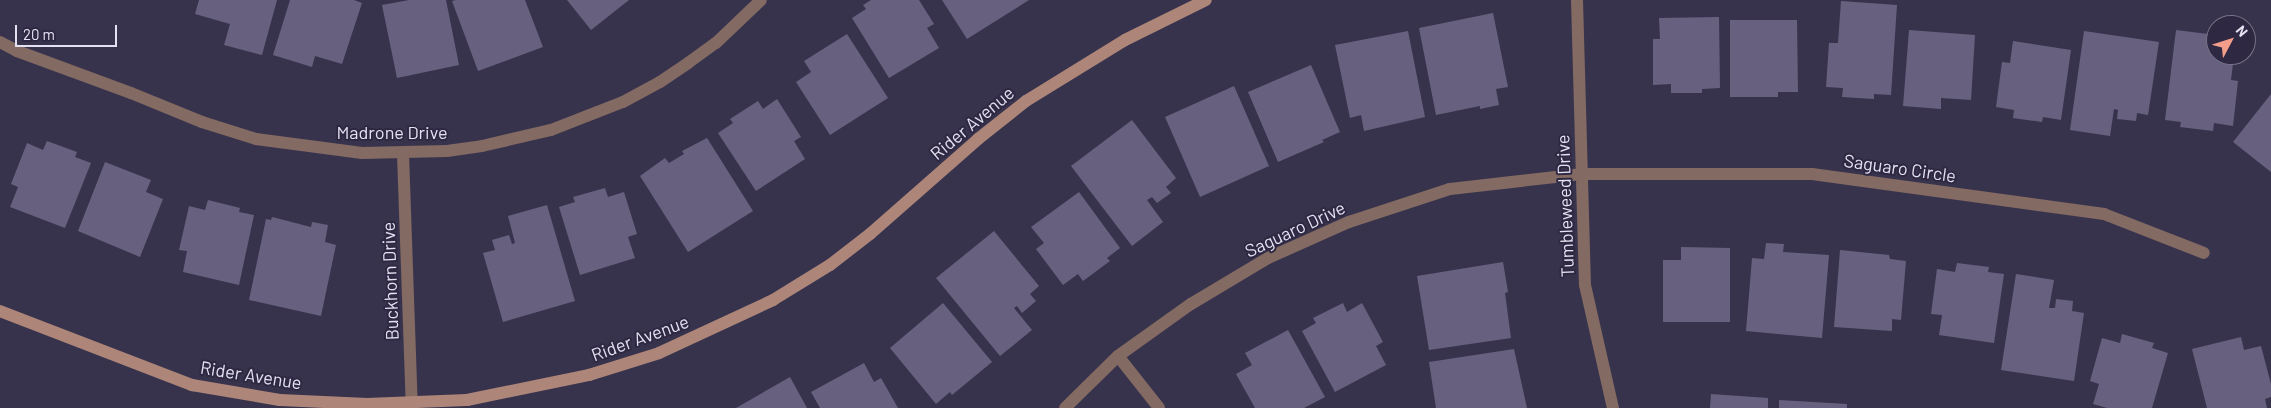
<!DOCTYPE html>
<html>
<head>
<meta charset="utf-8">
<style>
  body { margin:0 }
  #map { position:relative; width:2271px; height:408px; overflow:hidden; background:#38334d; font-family:Barlow,sans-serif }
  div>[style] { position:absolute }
  .building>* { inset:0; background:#67617f }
  .street>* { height:12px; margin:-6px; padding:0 6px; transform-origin:6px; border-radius:6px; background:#836a62 }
  .secondary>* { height:12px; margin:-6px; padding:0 6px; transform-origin:6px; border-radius:6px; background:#ad8679 }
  span { translate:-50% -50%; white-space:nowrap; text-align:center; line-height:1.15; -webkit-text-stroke:4px #2e2842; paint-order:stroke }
  .street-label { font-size:18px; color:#e4e1f2 }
  .north { position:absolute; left:2206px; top:15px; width:50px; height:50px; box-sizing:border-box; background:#2e2842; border:1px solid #777288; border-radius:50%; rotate:50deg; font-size:14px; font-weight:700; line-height:20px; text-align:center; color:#e4e1f2 }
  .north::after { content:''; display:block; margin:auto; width:18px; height:22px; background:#f49d8b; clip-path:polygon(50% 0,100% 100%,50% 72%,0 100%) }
  .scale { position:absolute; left:15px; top:25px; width:102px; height:22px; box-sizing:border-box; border:2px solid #e4e1f2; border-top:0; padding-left:6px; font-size:15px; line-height:18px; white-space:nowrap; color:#e4e1f2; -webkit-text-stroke:4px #2e2842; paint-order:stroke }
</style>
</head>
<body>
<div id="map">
  <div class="building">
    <div style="clip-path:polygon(199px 0,277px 0,262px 55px,224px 45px,230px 24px,195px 14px)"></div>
    <div style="clip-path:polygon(290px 0,354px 0,362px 3px,342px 64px,315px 56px,312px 67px,273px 55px)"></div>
    <div style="clip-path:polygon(409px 0,446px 0,459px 65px,397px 78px,382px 5px)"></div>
    <div style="clip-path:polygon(456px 0,525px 0,543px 47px,478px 71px,452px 1px)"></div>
    <div style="clip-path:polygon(567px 0,629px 0,591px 30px)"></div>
    <div style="clip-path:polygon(871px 0,919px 0,934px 24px,927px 28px,939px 48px,889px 78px,852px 18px,866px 9px,863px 5px)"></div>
    <div style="clip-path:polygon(942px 0,1029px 0,967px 39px)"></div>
    <div style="clip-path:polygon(1841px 1px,1897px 5px,1891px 95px,1874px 94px,1874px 99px,1842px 97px,1843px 88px,1826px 87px,1829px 43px,1838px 43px)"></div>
    <div style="clip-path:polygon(1493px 13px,1508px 87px,1496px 89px,1499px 105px,1480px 109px,1480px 106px,1436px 115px,1419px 28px)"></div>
    <div style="clip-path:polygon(1719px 17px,1720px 88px,1702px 89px,1702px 93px,1671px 93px,1671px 84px,1653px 85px,1653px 39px,1660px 39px,1659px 18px)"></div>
    <div style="clip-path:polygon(1730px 20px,1797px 20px,1798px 92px,1778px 92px,1778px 97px,1730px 97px)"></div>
    <div style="clip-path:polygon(1909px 30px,1975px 35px,1971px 100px,1941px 98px,1941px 109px,1903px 106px)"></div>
    <div style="clip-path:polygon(2176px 30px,2216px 35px,2216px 55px,2234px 55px,2231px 80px,2238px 81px,2233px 126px,2214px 123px,2213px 131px,2180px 127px,2181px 122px,2165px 120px)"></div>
    <div style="clip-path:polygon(1408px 31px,1425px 117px,1364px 131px,1361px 115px,1350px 118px,1335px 45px)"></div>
    <div style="clip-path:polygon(2084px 31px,2159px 42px,2148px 115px,2137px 113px,2136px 121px,2117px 119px,2118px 110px,2114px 109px,2110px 136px,2070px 130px)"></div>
    <div style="clip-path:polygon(847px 34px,888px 98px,830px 135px,796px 82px,811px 72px,804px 61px)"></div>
    <div style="clip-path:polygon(2013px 41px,2071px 50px,2061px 120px,2043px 117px,2042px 122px,2013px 118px,2014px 110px,1996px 107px,2002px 62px,2010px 63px)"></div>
    <div style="clip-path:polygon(1311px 65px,1340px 132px,1322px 140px,1324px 142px,1278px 162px,1248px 92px)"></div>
    <div style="clip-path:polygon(1234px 86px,1269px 166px,1200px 197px,1165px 117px)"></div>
    <div style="clip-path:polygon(2271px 94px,2271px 172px,2233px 142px)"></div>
    <div style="clip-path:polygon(777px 99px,801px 137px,794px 141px,805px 159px,756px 191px,718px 133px,733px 123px,730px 119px,758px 101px,763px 109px)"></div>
    <div style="clip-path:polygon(1132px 120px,1176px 178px,1166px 187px,1171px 193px,1157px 203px,1152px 197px,1147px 200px,1163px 222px,1132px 246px,1071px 166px)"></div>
    <div style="clip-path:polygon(707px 138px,753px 211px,688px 252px,640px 176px,665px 158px,669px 163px,684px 154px,682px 151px)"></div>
    <div style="clip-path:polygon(47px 141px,77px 152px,75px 157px,91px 163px,65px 228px,10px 207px,18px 187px,11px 184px,27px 143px,43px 150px)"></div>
    <div style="clip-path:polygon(105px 162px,151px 180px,146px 192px,163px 199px,140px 257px,78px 231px)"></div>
    <div style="clip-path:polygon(605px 188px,608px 197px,624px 192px,637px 234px,628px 237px,635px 258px,580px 275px,559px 207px,575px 202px,573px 197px)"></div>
    <div style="clip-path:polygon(1079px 192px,1120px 248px,1107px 258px,1110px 261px,1083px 281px,1078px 274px,1063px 285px,1036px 249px,1044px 243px,1031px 227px)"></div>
    <div style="clip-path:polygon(208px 200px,240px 208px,239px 212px,254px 215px,239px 285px,183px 272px,187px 251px,179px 250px,189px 206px,205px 210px)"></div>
    <div style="clip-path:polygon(547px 205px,575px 301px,503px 322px,483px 253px,495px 250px,492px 240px,509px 235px,512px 244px,515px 243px,508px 216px)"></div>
    <div style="clip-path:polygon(272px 217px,311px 227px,312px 222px,328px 225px,325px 242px,336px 245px,321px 316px,249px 300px,266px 219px,271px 220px)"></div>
    <div style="clip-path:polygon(994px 231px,1039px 286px,1030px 294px,1036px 301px,1022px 313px,1017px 306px,1014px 308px,1032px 330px,1000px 356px,936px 278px)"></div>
    <div style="clip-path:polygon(1766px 243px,1784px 244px,1783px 252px,1829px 255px,1822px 338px,1746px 331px,1752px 258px,1764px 259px)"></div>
    <div style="clip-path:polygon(1681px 247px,1730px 248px,1730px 322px,1663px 322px,1663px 260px,1681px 260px)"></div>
    <div style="clip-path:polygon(1840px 250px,1889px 255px,1890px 259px,1906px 261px,1901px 320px,1892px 319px,1892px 331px,1834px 327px)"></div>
    <div style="clip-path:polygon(1503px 262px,1508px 292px,1505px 293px,1511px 338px,1429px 350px,1417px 276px)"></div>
    <div style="clip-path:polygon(1957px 263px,1989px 267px,1988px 272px,2004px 274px,1994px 343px,1939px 335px,1942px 315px,1931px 314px,1937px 269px,1955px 272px)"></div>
    <div style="clip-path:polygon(2016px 274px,2054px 280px,2049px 308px,2055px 308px,2056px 299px,2073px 301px,2072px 311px,2084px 313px,2074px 381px,2001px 370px)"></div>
    <div style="clip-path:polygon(943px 303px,992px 362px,952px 395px,950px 392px,936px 404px,890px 348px)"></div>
    <div style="clip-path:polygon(1343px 303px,1347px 312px,1362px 303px,1383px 342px,1376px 346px,1386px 365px,1335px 392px,1302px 331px,1316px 323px,1313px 318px)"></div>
    <div style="clip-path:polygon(1288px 330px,1325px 397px,1304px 408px,1255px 408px,1236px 374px,1252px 365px,1245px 353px)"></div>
    <div style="clip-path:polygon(2122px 334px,2154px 343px,2152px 348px,2168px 353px,2152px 408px,2107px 408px,2093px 404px,2099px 384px,2090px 381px,2102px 338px,2120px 343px)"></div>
    <div style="clip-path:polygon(2241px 337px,2244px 350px,2261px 346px,2271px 384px,2271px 397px,2265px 399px,2267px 408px,2207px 408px,2192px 349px)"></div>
    <div style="clip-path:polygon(1514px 349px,1527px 408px,1436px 408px,1429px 362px)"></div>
    <div style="clip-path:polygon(864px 363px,874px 382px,881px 378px,898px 408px,820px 408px,811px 392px)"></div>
    <div style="clip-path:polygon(790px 377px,807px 408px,736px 408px)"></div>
    <div style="clip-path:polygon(1711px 394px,1768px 398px,1768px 408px,1710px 408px)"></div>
    <div style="clip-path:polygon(1779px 400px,1847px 404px,1847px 408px,1779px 408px)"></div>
  </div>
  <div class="street">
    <div style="left:1577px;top:0;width:285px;rotate:88.4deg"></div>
    <div style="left:1585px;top:285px;width:126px;rotate:77.2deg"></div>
    <div style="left:0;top:42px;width:19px;rotate:28deg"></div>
    <div style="left:17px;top:51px;width:121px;rotate:20.2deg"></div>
    <div style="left:131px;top:93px;width:77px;rotate:22.2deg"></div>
    <div style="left:202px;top:122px;width:57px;rotate:17.5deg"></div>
    <div style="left:256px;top:139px;width:107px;rotate:7.5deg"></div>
    <div style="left:362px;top:153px;width:85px;rotate:-1.3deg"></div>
    <div style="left:447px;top:151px;width:35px;rotate:-8deg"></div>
    <div style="left:482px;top:146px;width:71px;rotate:-13.1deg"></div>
    <div style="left:551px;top:130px;width:77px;rotate:-21.3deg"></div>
    <div style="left:623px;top:102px;width:42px;rotate:-28.4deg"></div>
    <div style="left:660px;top:82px;width:34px;rotate:-34deg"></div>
    <div style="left:688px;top:63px;width:34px;rotate:-36deg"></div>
    <div style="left:716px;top:43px;width:62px;rotate:-43.7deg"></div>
    <div style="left:403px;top:154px;width:254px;rotate:88deg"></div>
    <div style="left:1118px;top:356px;width:66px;rotate:51.7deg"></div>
    <div style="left:1065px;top:408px;width:74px;rotate:-44.5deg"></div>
    <div style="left:1118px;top:356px;width:90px;rotate:-35.5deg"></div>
    <div style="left:1191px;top:304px;width:90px;rotate:-30.9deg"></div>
    <div style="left:1268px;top:258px;width:89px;rotate:-24deg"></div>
    <div style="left:1349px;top:222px;width:106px;rotate:-18.1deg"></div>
    <div style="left:1450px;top:189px;width:133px;rotate:-6.5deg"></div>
    <div style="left:1582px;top:174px;width:230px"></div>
    <div style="left:1812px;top:174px;width:295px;rotate:7.8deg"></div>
    <div style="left:2104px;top:214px;width:107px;rotate:21.3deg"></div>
  </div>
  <div class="secondary">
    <div style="left:0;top:311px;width:206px;rotate:21.1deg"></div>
    <div style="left:192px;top:385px;width:89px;rotate:9.7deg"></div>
    <div style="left:280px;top:400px;width:87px;rotate:2.6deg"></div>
    <div style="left:367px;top:404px;width:100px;rotate:-2.3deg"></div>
    <div style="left:467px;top:400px;width:125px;rotate:-11.6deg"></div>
    <div style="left:589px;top:375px;width:73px;rotate:-17.4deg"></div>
    <div style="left:659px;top:353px;width:126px;rotate:-24.9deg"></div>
    <div style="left:773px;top:300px;width:67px;rotate:-31.6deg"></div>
    <div style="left:830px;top:265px;width:51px;rotate:-37.8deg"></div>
    <div style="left:870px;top:234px;width:144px;rotate:-41.3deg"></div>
    <div style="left:978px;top:139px;width:61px;rotate:-38.4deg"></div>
    <div style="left:1026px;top:101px;width:116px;rotate:-31.6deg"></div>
    <div style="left:1125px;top:40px;width:90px;rotate:-26.3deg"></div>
  </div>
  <div class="street-label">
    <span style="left:972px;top:123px;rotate:-40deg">Rider Avenue</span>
    <span style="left:392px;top:132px">Madrone Drive</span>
    <span style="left:1900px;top:168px;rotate:8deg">Saguaro Circle</span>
    <span style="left:1565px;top:206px;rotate:-92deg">Tumbleweed Drive</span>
    <span style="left:1295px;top:229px;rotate:-25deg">Saguaro Drive</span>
    <span style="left:390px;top:281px;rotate:-92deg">Buckhorn Drive</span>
    <span style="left:640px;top:338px;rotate:-20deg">Rider Avenue</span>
    <span style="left:251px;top:375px;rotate:9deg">Rider Avenue</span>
  </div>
  <div class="north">N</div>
  <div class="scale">20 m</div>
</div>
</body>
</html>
